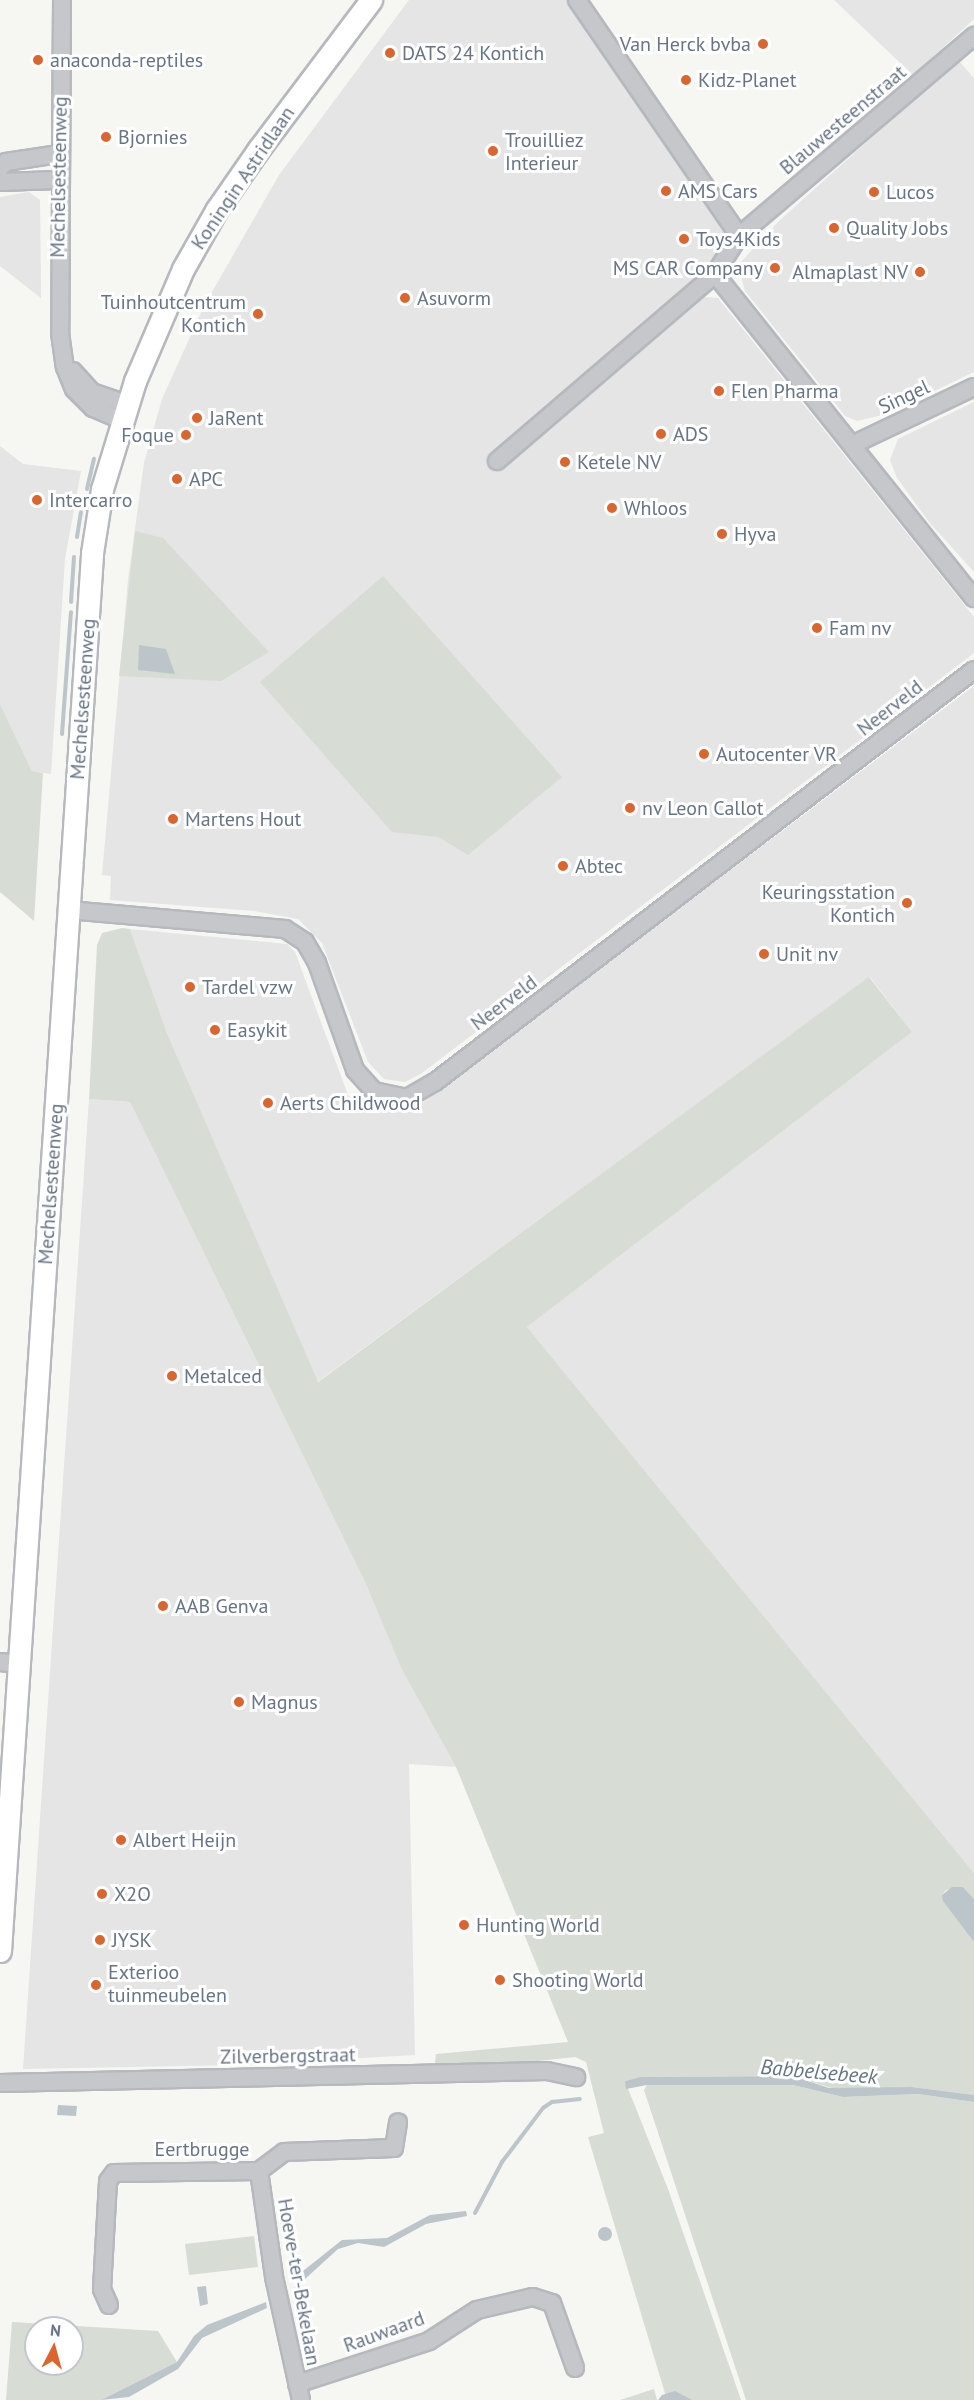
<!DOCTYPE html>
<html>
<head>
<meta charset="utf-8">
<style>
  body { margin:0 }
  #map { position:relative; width:974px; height:2400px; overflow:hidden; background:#f6f6f3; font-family:"PT Sans",sans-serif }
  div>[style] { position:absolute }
  .built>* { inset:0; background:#e4e5e4 }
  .green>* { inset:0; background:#d7ddd4 }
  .water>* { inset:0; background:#bcc5ca }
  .round { border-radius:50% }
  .stream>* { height:4px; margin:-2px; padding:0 2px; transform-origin:2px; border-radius:2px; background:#bcc5ca }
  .roads { filter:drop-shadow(2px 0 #b5b9bd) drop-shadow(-2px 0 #b5b9bd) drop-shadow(0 2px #b5b9bd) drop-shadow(0 -2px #b5b9bd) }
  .minor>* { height:16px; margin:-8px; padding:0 8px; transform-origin:8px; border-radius:8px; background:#c5c7cb }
  .major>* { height:21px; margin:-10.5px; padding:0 10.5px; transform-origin:10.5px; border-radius:10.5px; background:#fff }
  .dots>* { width:16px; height:16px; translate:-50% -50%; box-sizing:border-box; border:3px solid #fff; border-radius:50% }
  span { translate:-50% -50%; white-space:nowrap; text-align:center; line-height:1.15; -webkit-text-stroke:6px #fff; paint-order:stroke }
  .poi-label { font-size:20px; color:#677483 }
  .right { translate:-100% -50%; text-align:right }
  .left { translate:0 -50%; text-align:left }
  .street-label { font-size:20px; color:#677483 }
  .water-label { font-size:21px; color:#63757f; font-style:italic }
  .north { position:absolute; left:24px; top:2316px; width:60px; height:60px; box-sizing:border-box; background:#fff; border:2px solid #c2c7cd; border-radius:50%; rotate:6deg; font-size:16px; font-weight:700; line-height:24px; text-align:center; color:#677483 }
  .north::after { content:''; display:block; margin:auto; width:21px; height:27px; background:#db652e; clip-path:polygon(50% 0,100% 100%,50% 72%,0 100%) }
</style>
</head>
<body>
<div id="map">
  <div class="built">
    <div style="clip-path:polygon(409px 0,568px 0,725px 231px,721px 255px,491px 457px,503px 469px,705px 297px,718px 298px,974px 617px,974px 653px,422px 1073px,405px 1082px,384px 1079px,368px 1062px,322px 943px,298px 919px,254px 911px,110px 900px,111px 876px,102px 875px,128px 580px,144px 463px,162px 399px,204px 306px,279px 175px)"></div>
    <div style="clip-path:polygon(834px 0,974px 0,974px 19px,913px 75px)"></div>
    <div style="clip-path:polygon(958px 60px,974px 78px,974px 372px,886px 414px,857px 421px,845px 416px,745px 291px,738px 265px,779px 221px)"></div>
    <div style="clip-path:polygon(29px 192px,40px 200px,41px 298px,0 266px,0 197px)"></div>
    <div style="clip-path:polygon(974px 402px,974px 572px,929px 522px,897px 478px,890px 460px,898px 439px)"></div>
    <div style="clip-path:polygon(0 446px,23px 464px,81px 471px,65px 559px,51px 774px,32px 771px,0 704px)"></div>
    <div style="clip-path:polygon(974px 686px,974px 1873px,527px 1327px,912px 1032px,870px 977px,317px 1382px,167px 1033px,130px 929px,287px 944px,295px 952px,348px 1095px,367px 1112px,410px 1112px)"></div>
    <div style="clip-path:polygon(89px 1099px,130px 1102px,365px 1582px,402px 1670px,456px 1767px,409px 1764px,415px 2055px,238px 2065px,23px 2069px)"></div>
  </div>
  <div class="green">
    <div style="clip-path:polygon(135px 531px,163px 538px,269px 652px,221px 681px,119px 676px)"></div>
    <div style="clip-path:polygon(383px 576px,562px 777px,468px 855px,438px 837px,392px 832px,260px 682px)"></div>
    <div style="clip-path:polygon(0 704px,32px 771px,43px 773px,34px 921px,0 892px)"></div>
    <div style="clip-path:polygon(122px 928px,130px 929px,167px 1033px,318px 1382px,869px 977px,912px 1032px,527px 1327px,974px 1873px,974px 1899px,963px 1887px,946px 1890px,942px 1895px,974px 1942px,974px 2095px,912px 2087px,838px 2090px,793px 2076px,640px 2077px,625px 2081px,668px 2189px,741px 2400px,667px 2400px,588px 2137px,604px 2133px,586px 2062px,575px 2057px,434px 2072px,436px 2054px,568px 2042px,456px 1767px,402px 1670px,365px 1582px,130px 1102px,89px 1099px,97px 945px,102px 933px)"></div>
    <div style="clip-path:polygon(750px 2084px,793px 2085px,843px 2097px,918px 2094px,974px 2102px,974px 2400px,746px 2400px,644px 2090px,647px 2085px)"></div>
    <div style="clip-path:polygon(254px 2236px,258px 2267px,189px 2275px,185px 2244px)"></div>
    <div style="clip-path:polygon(evenodd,12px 2322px,158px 2331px,177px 2362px,101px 2400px,6px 2400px,12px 2322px,36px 2328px,72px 2328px,72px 2364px,36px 2364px,36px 2328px)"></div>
    <div style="clip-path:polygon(654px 2389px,657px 2400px,620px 2400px)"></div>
  </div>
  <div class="water">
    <div style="clip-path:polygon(139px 645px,166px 649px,175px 674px,138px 670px)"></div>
    <div style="clip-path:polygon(952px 1887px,963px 1887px,974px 1899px,974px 1942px,943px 1901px,942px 1895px)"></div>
    <div style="clip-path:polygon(793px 2076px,829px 2088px,912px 2087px,974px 2095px,974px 2102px,918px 2094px,843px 2097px,793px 2085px,647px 2085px,626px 2089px,625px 2081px,640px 2077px)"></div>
    <div style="clip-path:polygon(58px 2105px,77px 2106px,76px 2116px,57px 2115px)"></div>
    <div style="clip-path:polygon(466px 2211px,467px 2216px,426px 2224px,384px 2247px,358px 2243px,338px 2249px,294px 2289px,303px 2271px,342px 2240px,387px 2238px,430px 2215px)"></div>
    <div class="round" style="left:598px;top:2227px;width:14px;height:14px"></div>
    <div style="clip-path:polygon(206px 2286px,208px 2304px,200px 2306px,197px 2287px)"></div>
    <div style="clip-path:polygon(266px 2302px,267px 2308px,202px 2338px,178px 2369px,129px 2397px,101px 2400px,177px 2362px,194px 2336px,207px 2325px)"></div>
    <div style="clip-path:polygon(675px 2391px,692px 2400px,658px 2400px,662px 2395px)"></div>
  </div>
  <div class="stream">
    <div style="left:87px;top:489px;width:31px;rotate:-77deg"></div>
    <div style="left:77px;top:537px;width:25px;rotate:-81deg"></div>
    <div style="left:71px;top:602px;width:45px;rotate:-86.2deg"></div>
    <div style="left:62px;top:734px;width:122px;rotate:-85.8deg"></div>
    <div style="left:475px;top:2213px;width:58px;rotate:-62.1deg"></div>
    <div style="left:502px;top:2162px;width:68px;rotate:-52.8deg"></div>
    <div style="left:543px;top:2108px;width:11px;rotate:-34deg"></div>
    <div style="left:552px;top:2102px;width:28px;rotate:-6deg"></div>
  </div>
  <div class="roads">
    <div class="minor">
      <div style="left:62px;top:0;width:333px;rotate:90.3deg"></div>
      <div style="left:60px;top:333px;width:34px;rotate:82deg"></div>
      <div style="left:65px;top:367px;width:24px;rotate:68deg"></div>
      <div style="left:74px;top:389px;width:27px;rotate:45deg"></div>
      <div style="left:93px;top:408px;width:30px;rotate:23deg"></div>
      <div style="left:577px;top:0;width:286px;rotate:55.5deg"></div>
      <div style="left:0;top:168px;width:8px;rotate:-45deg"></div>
      <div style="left:6px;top:162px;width:54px;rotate:-8.6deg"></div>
      <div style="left:0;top:182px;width:58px;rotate:-2deg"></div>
      <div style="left:715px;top:274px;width:415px;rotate:51.4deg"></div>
      <div style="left:73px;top:371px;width:28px;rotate:48deg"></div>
      <div style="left:92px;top:392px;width:37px;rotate:19deg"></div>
      <div style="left:852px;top:445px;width:135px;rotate:-25.4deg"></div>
      <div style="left:497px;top:461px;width:287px;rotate:-40.6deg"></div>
      <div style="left:715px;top:274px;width:45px;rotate:-57.7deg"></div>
      <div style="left:739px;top:236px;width:309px;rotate:-40.4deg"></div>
      <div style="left:68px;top:910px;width:218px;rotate:5deg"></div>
      <div style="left:285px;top:929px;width:24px;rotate:33deg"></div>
      <div style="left:305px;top:942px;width:24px;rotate:60deg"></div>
      <div style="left:317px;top:963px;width:114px;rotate:70.4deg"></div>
      <div style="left:355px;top:1070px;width:28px;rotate:48deg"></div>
      <div style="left:374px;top:1091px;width:34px;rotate:12deg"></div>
      <div style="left:407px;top:1098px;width:32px;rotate:-30deg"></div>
      <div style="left:435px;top:1082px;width:678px;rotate:-37.39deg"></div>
      <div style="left:0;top:1662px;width:19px;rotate:6deg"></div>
      <div style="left:0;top:2083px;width:547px;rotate:-1.26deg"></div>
      <div style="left:547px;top:2071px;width:30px;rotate:12deg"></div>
      <div style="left:259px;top:2171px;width:107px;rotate:81.9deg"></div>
      <div style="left:274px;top:2277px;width:126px;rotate:77.6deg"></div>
      <div style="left:109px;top:2305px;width:17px;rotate:-114deg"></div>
      <div style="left:102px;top:2289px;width:108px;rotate:-86.8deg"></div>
      <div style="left:108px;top:2181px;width:10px;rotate:-53deg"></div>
      <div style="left:114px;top:2173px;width:145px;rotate:-0.8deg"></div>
      <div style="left:259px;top:2171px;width:31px;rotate:-37deg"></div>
      <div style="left:284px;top:2152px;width:110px;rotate:-2.1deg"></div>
      <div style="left:394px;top:2148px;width:26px;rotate:-81deg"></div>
      <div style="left:297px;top:2384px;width:139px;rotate:-18deg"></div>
      <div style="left:429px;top:2341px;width:57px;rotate:-32.9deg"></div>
      <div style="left:477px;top:2310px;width:57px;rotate:-13.1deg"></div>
      <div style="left:533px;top:2297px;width:20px;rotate:18deg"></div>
      <div style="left:552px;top:2303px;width:69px;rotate:70.5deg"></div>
    </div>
    <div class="major">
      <div style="left:0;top:1951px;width:1401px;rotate:-86.23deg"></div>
      <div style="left:92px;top:553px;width:65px;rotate:-81.1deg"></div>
      <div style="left:102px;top:489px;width:113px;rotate:-73deg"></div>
      <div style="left:135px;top:381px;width:122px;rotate:-66.8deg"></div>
      <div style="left:183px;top:269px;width:69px;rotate:-60.5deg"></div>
      <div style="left:217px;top:209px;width:72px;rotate:-55.2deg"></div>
      <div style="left:258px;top:150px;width:188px;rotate:-53deg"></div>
    </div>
  </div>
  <div class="dots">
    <div style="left:763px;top:44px;background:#db652e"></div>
    <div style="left:390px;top:53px;background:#db652e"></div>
    <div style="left:38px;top:60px;background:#db652e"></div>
    <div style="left:686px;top:80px;background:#db652e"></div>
    <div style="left:106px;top:137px;background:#db652e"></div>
    <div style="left:493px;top:151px;background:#db652e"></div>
    <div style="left:666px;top:191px;background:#db652e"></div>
    <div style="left:874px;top:192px;background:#db652e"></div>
    <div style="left:834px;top:228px;background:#db652e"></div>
    <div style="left:684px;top:239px;background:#db652e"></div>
    <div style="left:775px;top:268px;background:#db652e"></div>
    <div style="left:920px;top:272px;background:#db652e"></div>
    <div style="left:405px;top:298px;background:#db652e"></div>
    <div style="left:258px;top:314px;background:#db652e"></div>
    <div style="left:719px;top:391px;background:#db652e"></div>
    <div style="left:197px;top:418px;background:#db652e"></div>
    <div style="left:661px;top:434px;background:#db652e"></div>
    <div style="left:186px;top:435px;background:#db652e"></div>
    <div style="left:565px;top:462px;background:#db652e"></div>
    <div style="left:177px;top:479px;background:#db652e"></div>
    <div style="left:37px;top:500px;background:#db652e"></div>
    <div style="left:612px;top:508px;background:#db652e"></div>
    <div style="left:722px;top:534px;background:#db652e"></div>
    <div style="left:817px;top:628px;background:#db652e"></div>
    <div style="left:704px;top:754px;background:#db652e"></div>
    <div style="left:630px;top:808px;background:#db652e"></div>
    <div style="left:173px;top:819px;background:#db652e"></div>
    <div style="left:563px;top:866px;background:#db652e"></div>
    <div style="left:907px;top:903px;background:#db652e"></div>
    <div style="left:764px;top:954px;background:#db652e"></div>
    <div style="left:190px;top:987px;background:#db652e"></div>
    <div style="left:215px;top:1030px;background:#db652e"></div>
    <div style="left:268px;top:1103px;background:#db652e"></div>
    <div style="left:172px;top:1376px;background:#db652e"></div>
    <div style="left:163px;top:1606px;background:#db652e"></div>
    <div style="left:239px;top:1702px;background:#db652e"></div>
    <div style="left:121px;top:1840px;background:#db652e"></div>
    <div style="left:102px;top:1894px;background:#db652e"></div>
    <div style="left:464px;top:1925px;background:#db652e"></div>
    <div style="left:100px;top:1940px;background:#db652e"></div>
    <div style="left:500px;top:1980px;background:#db652e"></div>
    <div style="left:96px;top:1985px;background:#db652e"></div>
  </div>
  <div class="poi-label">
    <span class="right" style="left:751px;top:44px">Van Herck bvba</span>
    <span class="left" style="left:402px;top:53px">DATS 24 Kontich</span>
    <span class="left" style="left:50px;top:60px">anaconda-reptiles</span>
    <span class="left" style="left:698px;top:80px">Kidz-Planet</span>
    <span class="left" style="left:118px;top:137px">Bjornies</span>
    <span class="left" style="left:505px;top:152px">Trouilliez<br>Interieur</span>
    <span class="left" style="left:678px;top:191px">AMS Cars</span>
    <span class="left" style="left:886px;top:192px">Lucos</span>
    <span class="left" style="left:846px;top:228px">Quality Jobs</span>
    <span class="left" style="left:696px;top:239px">Toys4Kids</span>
    <span class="right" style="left:763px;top:268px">MS CAR Company</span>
    <span class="right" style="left:908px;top:272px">Almaplast NV</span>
    <span class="left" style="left:417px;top:298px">Asuvorm</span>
    <span class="right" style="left:246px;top:314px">Tuinhoutcentrum<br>Kontich</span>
    <span class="left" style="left:731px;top:391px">Flen Pharma</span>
    <span class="left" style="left:209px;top:418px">JaRent</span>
    <span class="left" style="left:673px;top:434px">ADS</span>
    <span class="right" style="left:174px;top:435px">Foque</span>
    <span class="left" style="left:577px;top:462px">Ketele NV</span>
    <span class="left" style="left:189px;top:479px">APC</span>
    <span class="left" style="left:49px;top:500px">Intercarro</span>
    <span class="left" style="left:624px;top:508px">Whloos</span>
    <span class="left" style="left:734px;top:534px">Hyva</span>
    <span class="left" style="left:829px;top:628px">Fam nv</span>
    <span class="left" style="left:716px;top:754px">Autocenter VR</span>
    <span class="left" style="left:642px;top:808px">nv Leon Callot</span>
    <span class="left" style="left:185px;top:819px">Martens Hout</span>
    <span class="left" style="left:575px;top:866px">Abtec</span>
    <span class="right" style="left:895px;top:904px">Keuringsstation<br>Kontich</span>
    <span class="left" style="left:776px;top:954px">Unit nv</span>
    <span class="left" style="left:202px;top:987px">Tardel vzw</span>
    <span class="left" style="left:227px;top:1030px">Easykit</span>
    <span class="left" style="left:280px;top:1103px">Aerts Childwood</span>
    <span class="left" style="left:184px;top:1376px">Metalced</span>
    <span class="left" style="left:175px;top:1606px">AAB Genva</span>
    <span class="left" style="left:251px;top:1702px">Magnus</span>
    <span class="left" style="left:133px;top:1840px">Albert Heijn</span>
    <span class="left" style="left:114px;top:1894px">X2O</span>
    <span class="left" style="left:476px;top:1925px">Hunting World</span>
    <span class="left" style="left:112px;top:1940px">JYSK</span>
    <span class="left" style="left:108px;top:1984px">Exterioo<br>tuinmeubelen</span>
    <span class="left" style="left:512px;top:1980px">Shooting World</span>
  </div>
  <div class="street-label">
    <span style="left:843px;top:120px;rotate:-40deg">Blauwesteenstraat</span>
    <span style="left:59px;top:177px;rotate:-89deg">Mechelsesteenweg</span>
    <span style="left:243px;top:178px;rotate:-56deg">Koningin Astridlaan</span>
    <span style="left:904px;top:397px;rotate:-25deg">Singel</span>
    <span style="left:83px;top:699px;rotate:-86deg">Mechelsesteenweg</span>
    <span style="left:890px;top:708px;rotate:-38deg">Neerveld</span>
    <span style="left:504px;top:1003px;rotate:-37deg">Neerveld</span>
    <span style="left:51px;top:1184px;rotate:-86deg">Mechelsesteenweg</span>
    <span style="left:288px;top:2056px;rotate:-1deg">Zilverbergstraat</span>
    <span style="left:202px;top:2149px">Eertbrugge</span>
    <span style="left:299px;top:2282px;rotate:80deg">Hoeve-ter-Bekelaan</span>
    <span style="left:384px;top:2332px;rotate:-20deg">Rauwaard</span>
  </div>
  <div class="water-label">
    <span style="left:819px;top:2072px;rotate:5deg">Babbelsebeek</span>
  </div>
  <div class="north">N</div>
</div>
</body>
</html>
